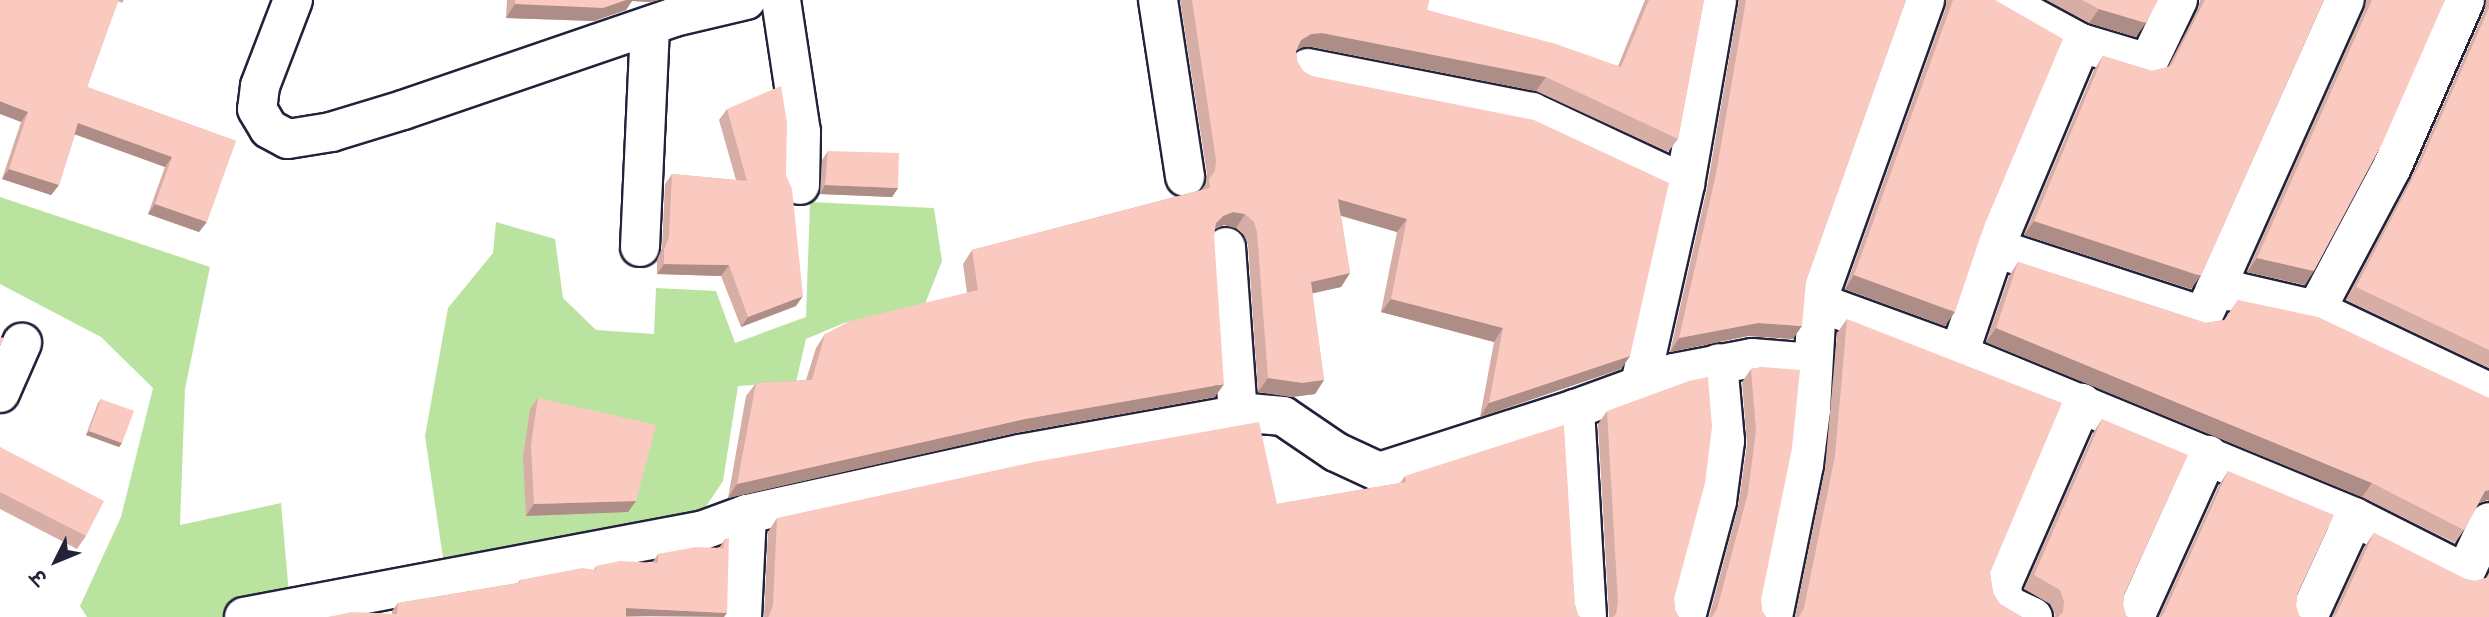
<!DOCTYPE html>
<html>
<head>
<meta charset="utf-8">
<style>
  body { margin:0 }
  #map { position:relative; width:2489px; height:617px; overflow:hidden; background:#fff; font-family:"Indie Flower","Playpen Sans Deva",sans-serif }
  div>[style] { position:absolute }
  .green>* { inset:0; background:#bae39f }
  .roads { filter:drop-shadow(2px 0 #22223b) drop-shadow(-2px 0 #22223b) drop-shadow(0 2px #22223b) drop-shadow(0 -2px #22223b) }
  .minor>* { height:38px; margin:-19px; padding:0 19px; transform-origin:19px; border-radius:19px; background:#fff }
  .wall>* { inset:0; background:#d7aea6 }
  .shaded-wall>* { inset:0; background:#af8d87 }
  .building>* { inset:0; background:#facac1 }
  span { translate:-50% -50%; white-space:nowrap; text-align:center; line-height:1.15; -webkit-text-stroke:5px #fff; paint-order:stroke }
  .north { position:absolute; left:21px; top:526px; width:70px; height:70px; -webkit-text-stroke:5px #fff; paint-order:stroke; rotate:227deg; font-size:19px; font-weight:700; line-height:28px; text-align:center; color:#22223b }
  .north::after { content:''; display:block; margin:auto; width:24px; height:32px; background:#22223b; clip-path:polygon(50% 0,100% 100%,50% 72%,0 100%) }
</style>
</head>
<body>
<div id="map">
  <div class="green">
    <div style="clip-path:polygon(0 197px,210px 267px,185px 389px,180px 525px,281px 503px,291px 617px,87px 617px,80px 606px,121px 517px,153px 388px,101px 337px,0 284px)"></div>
    <div style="clip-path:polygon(810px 202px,934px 208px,942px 261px,925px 304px,844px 323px,806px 339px,796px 382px,738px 386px,723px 481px,699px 517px,624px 536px,443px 558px,425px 436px,448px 308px,493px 253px,496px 222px,555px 239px,563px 298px,596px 330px,654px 334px,656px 288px,716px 291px,735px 343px,806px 317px)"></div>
  </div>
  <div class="roads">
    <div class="minor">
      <div style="left:293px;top:0;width:92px;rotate:111deg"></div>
      <div style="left:260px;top:86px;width:23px;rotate:97deg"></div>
      <div style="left:257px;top:109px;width:23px;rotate:59deg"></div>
      <div style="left:269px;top:129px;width:21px;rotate:28deg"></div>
      <div style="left:288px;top:139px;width:44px;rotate:-9.2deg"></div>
      <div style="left:331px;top:132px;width:75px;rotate:-17deg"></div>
      <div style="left:403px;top:110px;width:287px;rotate:-18.9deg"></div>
      <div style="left:674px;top:17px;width:74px;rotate:-13.3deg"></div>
      <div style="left:781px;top:0;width:134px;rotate:81.4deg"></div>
      <div style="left:801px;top:132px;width:53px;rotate:91.1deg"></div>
      <div style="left:1158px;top:0;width:179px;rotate:81.3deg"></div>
      <div style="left:2001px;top:0;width:91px;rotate:28.3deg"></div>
      <div style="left:2178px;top:0;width:70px;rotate:115.5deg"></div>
      <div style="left:2148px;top:63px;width:70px;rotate:-163.4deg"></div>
      <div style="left:2081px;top:43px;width:222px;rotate:112.8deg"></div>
      <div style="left:1995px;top:248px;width:112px;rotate:108.8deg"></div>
      <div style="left:1959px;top:354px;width:427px;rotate:22.4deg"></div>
      <div style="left:2354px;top:517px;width:124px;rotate:26.8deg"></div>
      <div style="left:2465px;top:573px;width:56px;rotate:-64.8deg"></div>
      <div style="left:2465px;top:0;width:182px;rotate:113.6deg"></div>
      <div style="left:2392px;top:167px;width:162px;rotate:118deg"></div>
      <div style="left:2316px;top:310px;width:191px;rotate:25.4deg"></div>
      <div style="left:1308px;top:68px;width:228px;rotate:11.1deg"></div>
      <div style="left:1532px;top:112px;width:169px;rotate:25.2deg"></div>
      <div style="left:1685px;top:184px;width:187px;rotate:-80.1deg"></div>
      <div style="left:640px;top:247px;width:221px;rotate:-87.4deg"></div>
      <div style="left:1226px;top:247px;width:168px;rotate:85.9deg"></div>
      <div style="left:1995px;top:248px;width:219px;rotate:18.1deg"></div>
      <div style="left:2203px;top:316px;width:29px;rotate:-65deg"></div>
      <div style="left:2215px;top:290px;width:23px;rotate:5deg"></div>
      <div style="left:2238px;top:292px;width:80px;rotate:13deg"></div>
      <div style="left:2215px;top:290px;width:318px;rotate:-65.9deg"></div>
      <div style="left:1817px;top:302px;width:321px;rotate:-70.3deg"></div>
      <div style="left:1640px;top:384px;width:205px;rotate:-77.3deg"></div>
      <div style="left:0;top:393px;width:55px;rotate:-66.3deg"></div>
      <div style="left:1575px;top:409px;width:208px;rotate:86.7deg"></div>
      <div style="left:244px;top:617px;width:465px;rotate:-10.7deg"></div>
      <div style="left:701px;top:531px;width:49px;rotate:-20.3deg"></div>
      <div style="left:747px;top:514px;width:280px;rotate:-12.4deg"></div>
      <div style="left:1020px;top:454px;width:233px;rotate:-10.2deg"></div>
      <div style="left:1249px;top:413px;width:34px;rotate:5deg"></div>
      <div style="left:1283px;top:416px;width:64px;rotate:34.2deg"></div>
      <div style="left:1336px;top:452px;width:47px;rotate:24.9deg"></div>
      <div style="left:1379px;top:472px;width:206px;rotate:-17.8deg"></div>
      <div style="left:1575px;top:409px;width:105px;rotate:-20deg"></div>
      <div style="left:1674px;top:373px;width:79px;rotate:-10.9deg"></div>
      <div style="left:1752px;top:358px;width:61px;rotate:4.7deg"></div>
      <div style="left:742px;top:617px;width:103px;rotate:-87.2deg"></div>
      <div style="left:1686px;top:617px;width:120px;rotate:-75deg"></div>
      <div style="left:1717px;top:501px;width:61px;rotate:-82.4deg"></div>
      <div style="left:1725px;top:441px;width:78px;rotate:-95.1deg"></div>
      <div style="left:1773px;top:617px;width:155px;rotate:-78.5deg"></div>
      <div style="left:1804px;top:465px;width:55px;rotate:-82.7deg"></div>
      <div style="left:1811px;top:410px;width:108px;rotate:-86.8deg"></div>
      <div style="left:1817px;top:302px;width:151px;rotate:20.1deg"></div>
      <div style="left:2033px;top:617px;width:26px;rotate:-155deg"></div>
      <div style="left:2009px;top:606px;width:12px;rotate:-121deg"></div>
      <div style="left:2003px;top:596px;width:11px;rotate:-95deg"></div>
      <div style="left:2002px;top:585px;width:199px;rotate:-66.3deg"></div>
      <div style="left:2135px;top:617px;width:178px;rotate:-65.7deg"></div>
      <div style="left:2308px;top:617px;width:110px;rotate:-65.3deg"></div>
    </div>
  </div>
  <div class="wall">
    <div style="clip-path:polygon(0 0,124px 0,122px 3px,118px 1px,87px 87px,236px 141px,199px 232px,148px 214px,165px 167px,75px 134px,59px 185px,51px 195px,2px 179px,21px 122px)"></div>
    <div style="clip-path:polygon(507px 0,659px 0,649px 2px,632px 1px,626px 10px,594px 21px,506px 18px)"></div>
    <div style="clip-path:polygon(1180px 0,1429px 0,1427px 10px,1618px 66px,1645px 0,1704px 0,1678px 139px,1668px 152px,1536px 91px,1312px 47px,1302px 47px,1296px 51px,1297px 61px,1303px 71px,1630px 356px,1621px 369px,1480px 417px,1494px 342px,1381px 312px,1397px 232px,1341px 216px,1350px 273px,1341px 287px,1312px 293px,1324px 380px,1315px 394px,1292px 397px,1258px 392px,1248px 245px,1244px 235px,1236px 228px,1224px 225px,1215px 229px,1214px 235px,1215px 397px,1015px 433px,728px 498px,746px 396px,756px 383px,806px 380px,816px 348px,825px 334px,967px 293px,963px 264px,972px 250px,1201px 190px,1206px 184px,1207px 174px)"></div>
    <div style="clip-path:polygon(1739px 0,1906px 0,1806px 281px,1793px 339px,1748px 336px,1670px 352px,1707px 188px)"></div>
    <div style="clip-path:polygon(1946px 0,1995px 0,1984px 226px,1945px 326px,1845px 289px,1946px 7px)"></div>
    <div style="clip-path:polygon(2047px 0,2158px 0,2136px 37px,2089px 23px)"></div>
    <div style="clip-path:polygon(2200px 0,2324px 0,2191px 289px,2024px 235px,2094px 70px,2103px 56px,2152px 71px,2168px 67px,2198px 9px)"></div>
    <div style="clip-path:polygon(2366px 0,2445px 0,2305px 285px,2247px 272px,2365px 8px)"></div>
    <div style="clip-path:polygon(2486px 0,2489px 0,2489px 368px,2346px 300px,2412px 176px,2485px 9px)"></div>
    <div style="clip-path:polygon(727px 109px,786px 175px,796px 306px,741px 327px,721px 276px,657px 274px,657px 260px,662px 248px,665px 184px,672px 174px,736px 180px,719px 120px)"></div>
    <div style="clip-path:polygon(828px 151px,898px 188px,892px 197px,820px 194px,822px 160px)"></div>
    <div style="clip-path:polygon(2018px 262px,2206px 323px,2224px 320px,2238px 300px,2489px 398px,2489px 501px,2487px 500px,2479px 503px,2464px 530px,2455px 543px,2362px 497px,1986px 342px,2009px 276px)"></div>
    <div style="clip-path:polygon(1847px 319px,1990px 573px,1993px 593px,2000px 604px,2022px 617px,1795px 617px,1825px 469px,1837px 333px)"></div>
    <div style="clip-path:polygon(1763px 367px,1761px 600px,1762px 611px,1766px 617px,1709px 617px,1738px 507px,1747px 444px,1742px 382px,1751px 369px)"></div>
    <div style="clip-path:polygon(538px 398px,636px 501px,628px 512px,526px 516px,523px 457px,530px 409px)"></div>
    <div style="clip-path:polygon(101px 399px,122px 443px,119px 447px,86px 435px,98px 403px)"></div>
    <div style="clip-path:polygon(1607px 411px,1674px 599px,1675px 610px,1679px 617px,1609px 617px,1598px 424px)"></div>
    <div style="clip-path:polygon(2102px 419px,2124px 595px,2123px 605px,2126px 616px,2128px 617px,2054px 617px,2055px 614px,2050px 604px,2024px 589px,2093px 433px)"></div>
    <div style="clip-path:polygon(0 447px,86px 536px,77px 549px,0 509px)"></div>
    <div style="clip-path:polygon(2228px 471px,2297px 595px,2296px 606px,2299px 616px,2301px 617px,2159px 617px,2219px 485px)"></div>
    <div style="clip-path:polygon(1405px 476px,1575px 605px,1578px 615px,1580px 617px,764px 617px,768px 532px,777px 518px,1277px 504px,1400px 483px)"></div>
    <div style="clip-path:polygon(2374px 533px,2465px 579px,2475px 581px,2486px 578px,2489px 573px,2489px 617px,2332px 617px,2364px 547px)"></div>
    <div style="clip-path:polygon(725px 539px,727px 613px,626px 617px,327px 617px,392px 614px,392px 611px,398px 603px,518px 583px,520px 580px,594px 570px,596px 566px,652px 563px,658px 554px,719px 548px)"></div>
  </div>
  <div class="shaded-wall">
    <div style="clip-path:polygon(626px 0,659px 0,649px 2px,632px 1px,626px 10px,594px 21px,506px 18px,515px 4px)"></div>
    <div style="clip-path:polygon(2099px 9px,2146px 23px,2136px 37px,2089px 23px)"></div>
    <div style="clip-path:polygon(1322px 33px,1546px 77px,1536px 91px,1312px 47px,1302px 47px,1292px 53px,1301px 40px,1311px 34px)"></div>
    <div style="clip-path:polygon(0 101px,28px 112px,21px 122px,0 114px)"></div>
    <div style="clip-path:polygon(78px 123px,172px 157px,165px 167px,71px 133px)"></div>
    <div style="clip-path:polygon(9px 169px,59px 185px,51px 195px,2px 179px)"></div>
    <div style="clip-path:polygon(825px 185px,898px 188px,892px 197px,820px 194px)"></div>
    <div style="clip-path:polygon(1338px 199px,1407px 219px,1397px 232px,1329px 212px)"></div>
    <div style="clip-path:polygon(155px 204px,207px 222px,199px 232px,148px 214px)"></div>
    <div style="clip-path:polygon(1233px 212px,1245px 214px,1236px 228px,1224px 225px,1213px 229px,1216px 223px,1223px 216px)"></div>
    <div style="clip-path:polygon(2034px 221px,2201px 276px,2191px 289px,2024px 235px)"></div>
    <div style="clip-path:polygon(2257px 258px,2314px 271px,2305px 285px,2247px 272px)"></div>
    <div style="clip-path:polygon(664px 264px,729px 265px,721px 276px,657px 274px)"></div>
    <div style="clip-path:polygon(1350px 273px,1341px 287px,1301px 296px,1311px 282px)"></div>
    <div style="clip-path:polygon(1854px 275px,1955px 312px,1945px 326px,1845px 289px)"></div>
    <div style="clip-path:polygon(803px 296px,796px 306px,741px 327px,748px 317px)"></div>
    <div style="clip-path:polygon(1391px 299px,1503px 328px,1494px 342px,1381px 312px)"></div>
    <div style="clip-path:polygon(1758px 323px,1802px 326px,1793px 339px,1748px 336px,1670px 352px,1679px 338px)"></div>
    <div style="clip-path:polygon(1996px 328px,2372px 483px,2362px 497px,1986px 342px)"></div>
    <div style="clip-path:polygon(1630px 356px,1621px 369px,1480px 417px,1489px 403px)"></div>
    <div style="clip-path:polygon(1268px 378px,1324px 380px,1315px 394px,1292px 397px,1258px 392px)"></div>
    <div style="clip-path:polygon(1224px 384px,1215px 397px,1015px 433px,728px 498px,737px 484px,1025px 419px)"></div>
    <div style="clip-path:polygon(89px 431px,122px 443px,119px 447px,86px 435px)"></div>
    <div style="clip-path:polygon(2489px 490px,2489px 501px,2487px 500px,2476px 504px,2485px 491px)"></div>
    <div style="clip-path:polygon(636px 501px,628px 512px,526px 516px,534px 504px)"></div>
    <div style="clip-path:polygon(626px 608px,727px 613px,724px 617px,620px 616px)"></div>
  </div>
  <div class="building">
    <div style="clip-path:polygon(0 0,118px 0,87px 87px,236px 141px,207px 222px,155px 204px,172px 157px,78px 123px,59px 185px,9px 169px,28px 112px,0 101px)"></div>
    <div style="clip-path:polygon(515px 0,626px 0,603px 8px,515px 4px)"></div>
    <div style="clip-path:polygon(1192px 0,1429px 0,1427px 10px,1556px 44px,1621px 67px,1649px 0,1704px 0,1678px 139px,1546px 77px,1322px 33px,1311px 34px,1301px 40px,1296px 51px,1297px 61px,1303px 71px,1312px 76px,1534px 120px,1669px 183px,1630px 356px,1489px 403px,1503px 328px,1391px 299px,1407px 219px,1338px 199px,1350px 273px,1311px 282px,1324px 380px,1302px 383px,1268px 378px,1257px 232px,1254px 222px,1245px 214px,1233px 212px,1223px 216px,1216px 223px,1214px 235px,1224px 384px,1025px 419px,737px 484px,756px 383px,812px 380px,825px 334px,850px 321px,978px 290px,972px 250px,1210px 188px,1209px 179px,1215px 171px,1216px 160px)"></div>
    <div style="clip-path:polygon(1746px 0,1906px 0,1806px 281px,1802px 326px,1758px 323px,1679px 338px,1716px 174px)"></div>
    <div style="clip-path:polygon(1953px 0,1995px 0,2063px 39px,1984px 226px,1955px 312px,1854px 275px)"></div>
    <div style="clip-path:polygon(2082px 0,2158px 0,2146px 23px,2099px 9px)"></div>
    <div style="clip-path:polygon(2205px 0,2324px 0,2201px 276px,2034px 221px,2103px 56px,2152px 71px,2171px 66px)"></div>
    <div style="clip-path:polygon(2372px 0,2445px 0,2382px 144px,2314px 271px,2257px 258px)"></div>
    <div style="clip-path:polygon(2489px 8px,2489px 350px,2356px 287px,2421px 162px)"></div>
    <div style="clip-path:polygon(781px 86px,787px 123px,786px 175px,792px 189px,803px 296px,748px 317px,729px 265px,664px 264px,664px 250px,669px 237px,672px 174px,747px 181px,727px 109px)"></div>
    <div style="clip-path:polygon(828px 151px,899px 153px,898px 188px,825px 185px)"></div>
    <div style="clip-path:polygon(2018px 262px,2206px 323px,2225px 320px,2238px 300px,2318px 317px,2489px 398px,2489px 490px,2485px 491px,2464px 530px,2372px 483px,1996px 328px)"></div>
    <div style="clip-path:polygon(1847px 319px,2062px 403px,1990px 573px,1993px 593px,2000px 604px,2022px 617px,1799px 617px,1804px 608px,1835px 456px)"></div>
    <div style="clip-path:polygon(0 337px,4px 338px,0 346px)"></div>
    <div style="clip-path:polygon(1763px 367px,1800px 370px,1792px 448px,1761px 600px,1762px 611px,1766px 617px,1712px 617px,1717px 609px,1748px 493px,1756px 430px,1751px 369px)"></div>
    <div style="clip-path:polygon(1708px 377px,1712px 427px,1705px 483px,1674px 599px,1675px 610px,1679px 617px,1613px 617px,1616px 614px,1618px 602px,1607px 411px,1689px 381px)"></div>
    <div style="clip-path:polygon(538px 398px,656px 425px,636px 501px,534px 504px,531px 445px)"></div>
    <div style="clip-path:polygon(101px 399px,134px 411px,122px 443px,89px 431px)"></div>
    <div style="clip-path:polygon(2102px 419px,2188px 455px,2124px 595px,2123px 605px,2126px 616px,2128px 617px,2058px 617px,2063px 612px,2064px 601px,2060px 590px,2034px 575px)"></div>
    <div style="clip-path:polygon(1259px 422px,1277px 504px,1406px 482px,1405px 476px,1564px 425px,1575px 605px,1578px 615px,1580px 617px,768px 617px,769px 616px,773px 605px,777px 518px,1034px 462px)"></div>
    <div style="clip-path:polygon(0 447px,104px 501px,86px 536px,0 492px)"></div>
    <div style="clip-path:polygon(2228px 471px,2334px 515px,2297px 595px,2296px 606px,2299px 616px,2301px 617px,2161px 617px,2164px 613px)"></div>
    <div style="clip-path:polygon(2374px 533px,2465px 579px,2475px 581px,2486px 578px,2489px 575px,2489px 617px,2334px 617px,2337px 613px)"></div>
    <div style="clip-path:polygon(729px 538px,727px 613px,626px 608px,626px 617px,328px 617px,352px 612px,397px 614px,398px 603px,520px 583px,520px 580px,582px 568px,596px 570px,596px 566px,620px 561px,658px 563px,658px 554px,696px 547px,723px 548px,725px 539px)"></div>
  </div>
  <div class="north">उ</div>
</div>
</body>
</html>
